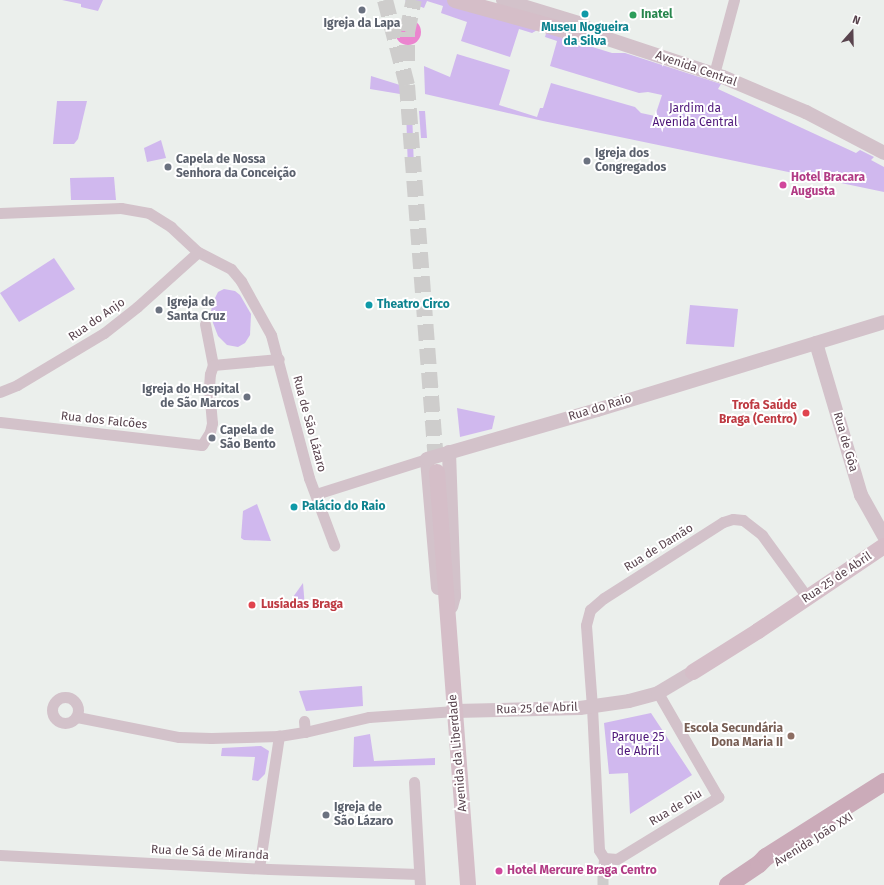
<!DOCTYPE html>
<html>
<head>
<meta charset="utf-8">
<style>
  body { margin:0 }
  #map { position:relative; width:884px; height:885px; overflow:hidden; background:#ebefec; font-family:"Fira Sans",sans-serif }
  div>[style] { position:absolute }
  .green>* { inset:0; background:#d0b8ee }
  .water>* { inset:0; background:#eb85cf }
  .round { border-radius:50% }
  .minor-tunnel>* { height:11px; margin-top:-5.5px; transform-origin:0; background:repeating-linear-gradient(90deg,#cecdcc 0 11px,transparent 0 16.5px) }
  .secondary-tunnel>* { height:16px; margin-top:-8px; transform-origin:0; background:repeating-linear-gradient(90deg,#cecdcc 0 16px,transparent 0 24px) }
  .minor>* { height:11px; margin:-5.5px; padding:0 5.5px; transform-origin:5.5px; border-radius:5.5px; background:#d3c2ca }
  .minor>.ring { margin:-5.5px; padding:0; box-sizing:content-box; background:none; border:11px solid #d3c2ca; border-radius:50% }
  .tertiary>* { height:14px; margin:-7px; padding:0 7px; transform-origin:7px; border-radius:7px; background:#d3c2ca }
  .secondary>* { height:16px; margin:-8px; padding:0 8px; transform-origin:8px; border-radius:8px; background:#d5bec8 }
  .primary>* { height:18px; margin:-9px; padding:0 9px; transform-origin:9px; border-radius:9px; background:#cbabb9 }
  .dots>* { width:11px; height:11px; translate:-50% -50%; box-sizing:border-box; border:2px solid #fff; border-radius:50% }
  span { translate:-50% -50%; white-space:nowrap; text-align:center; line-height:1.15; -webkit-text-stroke:4px #fff; paint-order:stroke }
  .leisure-label { font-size:12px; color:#27864d; font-weight:700 }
  .left { translate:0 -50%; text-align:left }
  .worship-label { font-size:12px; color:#5b616d; font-weight:700 }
  .right { translate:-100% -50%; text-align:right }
  .culture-label { font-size:12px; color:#0d838f; font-weight:700 }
  .street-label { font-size:12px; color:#59444e }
  .park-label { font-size:12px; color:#4e1679 }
  .hotel-label { font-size:12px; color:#b23c85; font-weight:700 }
  .health-label { font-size:12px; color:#be3a42; font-weight:700 }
  .education-label { font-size:12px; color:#785e54; font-weight:700 }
  .north { position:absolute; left:832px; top:12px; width:40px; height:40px; -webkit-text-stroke:3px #fff; paint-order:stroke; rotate:20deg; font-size:11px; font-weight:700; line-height:16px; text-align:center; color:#59444e }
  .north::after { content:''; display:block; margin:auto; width:14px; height:18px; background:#59444e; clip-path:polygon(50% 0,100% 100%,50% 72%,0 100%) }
</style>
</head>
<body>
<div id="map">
  <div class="green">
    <div style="clip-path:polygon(62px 0,103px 0,98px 11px,81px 7px,81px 4px)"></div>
    <div style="clip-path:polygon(406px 0,449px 0,562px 32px,560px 37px,612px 53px,625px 53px,721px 84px,718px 89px,856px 153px,860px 150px,874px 157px,871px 160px,884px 167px,884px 192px,543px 121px,425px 94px,424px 66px,450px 77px,457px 54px,510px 70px,499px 105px,537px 117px,540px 108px,543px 108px,551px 83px,635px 107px,641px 113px,655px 116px,662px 95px,648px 92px,639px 93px,550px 66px,557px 41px,545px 37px,547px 30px,541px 28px,532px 33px,519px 29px,510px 57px,461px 41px,467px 22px,441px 13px,443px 6px,427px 1px,424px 8px,405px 1px)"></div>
    <div style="clip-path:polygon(371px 76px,400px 85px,400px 94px,370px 89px)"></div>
    <div style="clip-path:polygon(57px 101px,87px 101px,78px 139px,74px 144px,53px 144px)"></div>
    <div style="clip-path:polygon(406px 110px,412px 111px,413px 138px,407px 139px)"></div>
    <div style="clip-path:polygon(419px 111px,425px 111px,427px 138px,421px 138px)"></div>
    <div style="clip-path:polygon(161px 140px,166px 158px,147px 162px,144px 148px)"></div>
    <div style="clip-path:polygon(413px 141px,414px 169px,408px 169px,407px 142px)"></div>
    <div style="clip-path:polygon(114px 177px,116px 200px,71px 200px,70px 178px)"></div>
    <div style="clip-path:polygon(54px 258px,75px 289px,19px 322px,0 293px)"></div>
    <div style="clip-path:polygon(224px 289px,235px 291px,240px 295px,251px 314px,250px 335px,245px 343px,238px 347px,227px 345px,218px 336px,213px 323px,211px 311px,213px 302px,218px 292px)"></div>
    <div style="clip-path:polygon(690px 305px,738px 309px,734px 347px,686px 344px)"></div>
    <div style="clip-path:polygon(457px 408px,495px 416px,492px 429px,460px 437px)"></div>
    <div style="clip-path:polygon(257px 504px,271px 541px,244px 540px,241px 538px,243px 511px)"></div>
    <div style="clip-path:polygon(303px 583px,305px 608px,286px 609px,286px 607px)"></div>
    <div style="clip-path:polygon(362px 686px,363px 706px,306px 711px,299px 691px)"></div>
    <div style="clip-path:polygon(651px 713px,692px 775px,630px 814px,628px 773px,609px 774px,604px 723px)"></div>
    <div style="clip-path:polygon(370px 734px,374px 761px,435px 758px,435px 765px,353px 767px,354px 737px)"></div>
    <div style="clip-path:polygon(261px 746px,269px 751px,265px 774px,258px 781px,252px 780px,255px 757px,221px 756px,222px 748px)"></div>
  </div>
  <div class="water">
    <div class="round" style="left:395px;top:19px;width:26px;height:26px"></div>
  </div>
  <div class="minor-tunnel">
    <div style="left:603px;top:873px;width:12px;rotate:90deg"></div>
  </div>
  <div class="secondary-tunnel">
    <div style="left:385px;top:0;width:88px;rotate:75.5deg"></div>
    <div style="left:407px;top:85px;width:387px;rotate:85.6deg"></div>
    <div style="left:407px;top:61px;width:29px;rotate:-90deg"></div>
    <div style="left:407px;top:32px;width:33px;rotate:-78deg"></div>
  </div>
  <div class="minor">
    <div style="left:714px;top:74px;width:77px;rotate:-74.9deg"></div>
    <div style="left:0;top:213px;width:121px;rotate:-2.4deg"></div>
    <div style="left:121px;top:208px;width:28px;rotate:10deg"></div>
    <div style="left:149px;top:213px;width:26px;rotate:32deg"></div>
    <div style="left:171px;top:227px;width:37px;rotate:43deg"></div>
    <div style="left:198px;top:252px;width:37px;rotate:27deg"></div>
    <div style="left:231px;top:269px;width:16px;rotate:50deg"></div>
    <div style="left:241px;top:281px;width:62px;rotate:60.9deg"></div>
    <div style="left:271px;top:335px;width:148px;rotate:75.1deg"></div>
    <div style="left:309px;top:478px;width:72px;rotate:69.5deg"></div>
    <div style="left:205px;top:324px;width:42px;rotate:79deg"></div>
    <div style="left:213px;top:365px;width:66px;rotate:-5.2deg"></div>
    <div style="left:0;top:392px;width:18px;rotate:-22deg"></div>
    <div style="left:17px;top:385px;width:101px;rotate:-30.9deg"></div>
    <div style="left:104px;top:333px;width:42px;rotate:-38.2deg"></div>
    <div style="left:137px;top:307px;width:82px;rotate:-42deg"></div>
    <div style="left:0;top:422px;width:203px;rotate:6.5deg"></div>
    <div style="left:202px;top:445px;width:15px;rotate:-58deg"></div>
    <div style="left:210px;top:432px;width:9px;rotate:-77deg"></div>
    <div style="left:212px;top:423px;width:36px;rotate:-95deg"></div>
    <div style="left:209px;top:387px;width:13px;rotate:-86deg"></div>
    <div style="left:210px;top:374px;width:9px;rotate:-72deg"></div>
    <div style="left:316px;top:494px;width:116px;rotate:-17.5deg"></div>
    <div class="ring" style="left:52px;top:697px;width:15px;height:15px"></div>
    <div style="left:77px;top:717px;width:104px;rotate:11.1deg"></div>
    <div style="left:179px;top:737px;width:32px;rotate:2deg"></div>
    <div style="left:211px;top:738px;width:68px;rotate:-1.7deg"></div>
    <div style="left:279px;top:736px;width:26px;rotate:-9deg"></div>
    <div style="left:305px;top:732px;width:66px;rotate:-13.2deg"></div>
    <div style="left:369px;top:717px;width:86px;rotate:-4deg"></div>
    <div style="left:304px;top:721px;width:11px;rotate:85deg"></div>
    <div style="left:414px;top:782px;width:103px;rotate:86.7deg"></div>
    <div style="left:0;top:855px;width:269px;rotate:3deg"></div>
    <div style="left:269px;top:869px;width:150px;rotate:1.9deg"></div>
    <div style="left:604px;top:858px;width:13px;rotate:4deg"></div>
    <div style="left:617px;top:859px;width:119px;rotate:-31.5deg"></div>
    <div style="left:718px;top:797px;width:120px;rotate:-120deg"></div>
    <div style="left:259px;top:868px;width:134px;rotate:-81.4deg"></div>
    <div style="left:603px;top:873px;width:15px;rotate:-86deg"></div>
    <div style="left:604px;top:858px;width:9px;rotate:-122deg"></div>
    <div style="left:599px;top:850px;width:143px;rotate:-92.8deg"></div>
    <div style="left:592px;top:707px;width:82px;rotate:-94.2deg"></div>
    <div style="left:586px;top:625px;width:16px;rotate:-75deg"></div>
    <div style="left:590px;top:610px;width:18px;rotate:-41deg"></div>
    <div style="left:604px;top:598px;width:141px;rotate:-32.6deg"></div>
    <div style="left:723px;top:522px;width:10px;rotate:-17deg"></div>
    <div style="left:733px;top:519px;width:10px;rotate:6deg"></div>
    <div style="left:743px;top:520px;width:24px;rotate:38deg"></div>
    <div style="left:762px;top:535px;width:77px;rotate:54deg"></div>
  </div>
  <div class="tertiary">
    <div style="left:503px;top:0;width:79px;rotate:16.8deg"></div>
    <div style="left:579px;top:23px;width:27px;rotate:31deg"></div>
    <div style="left:602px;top:37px;width:127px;rotate:18.3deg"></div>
    <div style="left:723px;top:77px;width:90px;rotate:22.9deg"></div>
    <div style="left:806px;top:112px;width:88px;rotate:27.7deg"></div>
    <div style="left:816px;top:343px;width:159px;rotate:73.5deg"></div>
    <div style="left:861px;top:495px;width:47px;rotate:60.7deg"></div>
    <div style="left:449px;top:452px;width:144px;rotate:88deg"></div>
    <div style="left:454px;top:596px;width:11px;rotate:105deg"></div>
    <div style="left:438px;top:588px;width:129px;rotate:-94.9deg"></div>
    <div style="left:427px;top:459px;width:177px;rotate:-16.1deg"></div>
    <div style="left:597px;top:410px;width:300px;rotate:-17deg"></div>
    <div style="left:455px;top:711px;width:125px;rotate:-1.4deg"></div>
    <div style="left:580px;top:708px;width:49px;rotate:-8.1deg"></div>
    <div style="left:629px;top:701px;width:30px;rotate:-15deg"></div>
    <div style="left:658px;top:693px;width:41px;rotate:-31deg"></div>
  </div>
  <div class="secondary">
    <div style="left:455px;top:0;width:139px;rotate:15.4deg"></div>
    <div style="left:589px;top:37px;width:13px"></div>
    <div style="left:437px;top:472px;width:414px;rotate:85.7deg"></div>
    <div style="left:693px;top:672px;width:77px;rotate:-32.2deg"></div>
    <div style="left:758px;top:631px;width:152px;rotate:-34deg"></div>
  </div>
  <div class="primary">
    <div style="left:728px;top:885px;width:37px;rotate:-34deg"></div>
    <div style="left:759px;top:864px;width:10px;rotate:-45deg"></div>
    <div style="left:766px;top:857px;width:140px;rotate:-32.4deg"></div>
  </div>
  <div class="dots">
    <div style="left:362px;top:10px;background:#6b7280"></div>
    <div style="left:585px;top:14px;background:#0f9aa8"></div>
    <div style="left:633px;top:15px;background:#2e9e5b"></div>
    <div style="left:587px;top:161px;background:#6b7280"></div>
    <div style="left:168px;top:167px;background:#6b7280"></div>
    <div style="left:783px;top:185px;background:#d1479c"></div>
    <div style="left:369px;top:305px;background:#0f9aa8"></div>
    <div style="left:159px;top:310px;background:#6b7280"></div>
    <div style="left:247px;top:397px;background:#6b7280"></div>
    <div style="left:806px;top:413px;background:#e0444e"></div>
    <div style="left:212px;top:438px;background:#6b7280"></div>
    <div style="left:294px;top:507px;background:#0f9aa8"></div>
    <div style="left:252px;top:605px;background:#e0444e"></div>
    <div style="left:791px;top:736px;background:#8d6e63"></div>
    <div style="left:326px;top:815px;background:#6b7280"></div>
    <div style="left:499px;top:871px;background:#d1479c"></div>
  </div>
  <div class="leisure-label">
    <span class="left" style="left:641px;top:15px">Inatel</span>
  </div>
  <div class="worship-label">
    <span style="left:362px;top:24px">Igreja da Lapa</span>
    <span class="left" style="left:595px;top:161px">Igreja dos<br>Congregados</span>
    <span class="left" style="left:176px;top:167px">Capela de Nossa<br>Senhora da Conceição</span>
    <span class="left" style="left:167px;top:310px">Igreja de<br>Santa Cruz</span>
    <span class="right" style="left:239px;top:397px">Igreja do Hospital<br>de São Marcos</span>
    <span class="left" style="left:220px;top:438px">Capela de<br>São Bento</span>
    <span class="left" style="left:334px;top:815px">Igreja de<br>São Lázaro</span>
  </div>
  <div class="culture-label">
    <span style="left:585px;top:35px">Museu Nogueira<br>da Silva</span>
    <span class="left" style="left:377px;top:305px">Theatro Circo</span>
    <span class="left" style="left:302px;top:507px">Palácio do Raio</span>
  </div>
  <div class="street-label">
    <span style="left:696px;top:69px;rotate:19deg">Avenida Central</span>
    <span style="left:97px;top:320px;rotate:-35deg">Rua do Anjo</span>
    <span style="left:600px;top:408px;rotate:-17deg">Rua do Raio</span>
    <span style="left:104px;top:421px;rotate:6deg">Rua dos Falcões</span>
    <span style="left:309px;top:424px;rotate:75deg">Rua de São Lázaro</span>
    <span style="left:845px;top:442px;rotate:74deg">Rua de Gôa</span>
    <span style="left:659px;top:548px;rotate:-32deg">Rua de Damão</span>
    <span style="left:837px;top:578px;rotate:-34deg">Rua 25 de Abril</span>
    <span style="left:537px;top:709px;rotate:-2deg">Rua 25 de Abril</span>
    <span style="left:458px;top:753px;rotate:-95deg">Avenida da Liberdade</span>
    <span style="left:676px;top:808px;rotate:-31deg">Rua de Diu</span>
    <span style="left:814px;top:840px;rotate:-32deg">Avenida João XXI</span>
    <span style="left:210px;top:853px;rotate:3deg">Rua de Sá de Miranda</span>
  </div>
  <div class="park-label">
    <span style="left:695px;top:116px">Jardim da<br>Avenida Central</span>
    <span style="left:638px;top:745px">Parque 25<br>de Abril</span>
  </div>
  <div class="hotel-label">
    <span class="left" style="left:791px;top:185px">Hotel Bracara<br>Augusta</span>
    <span class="left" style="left:507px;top:871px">Hotel Mercure Braga Centro</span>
  </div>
  <div class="health-label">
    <span class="right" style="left:797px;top:413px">Trofa Saúde<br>Braga (Centro)</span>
    <span class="left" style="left:261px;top:605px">Lusíadas Braga</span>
  </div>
  <div class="education-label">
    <span class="right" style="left:783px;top:736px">Escola Secundária<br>Dona Maria II</span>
  </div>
  <div class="north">N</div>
</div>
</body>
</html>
